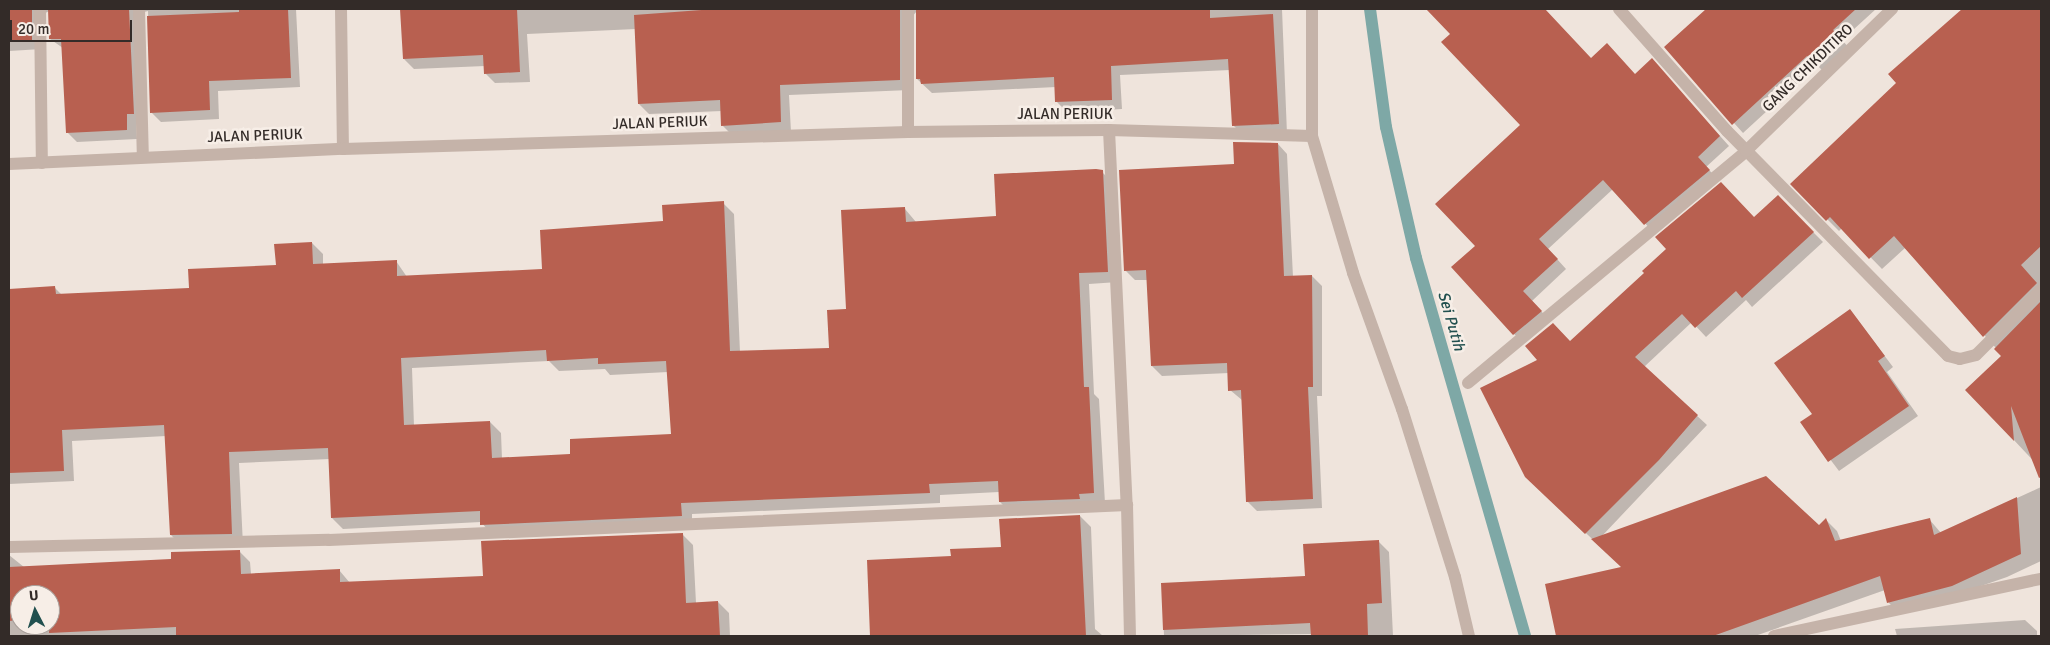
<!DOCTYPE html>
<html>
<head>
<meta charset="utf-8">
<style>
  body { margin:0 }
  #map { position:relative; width:2050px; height:645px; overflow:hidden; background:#efe4dc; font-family:Signika,sans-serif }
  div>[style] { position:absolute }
  .shadow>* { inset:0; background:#0003 }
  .stream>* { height:12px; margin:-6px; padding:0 6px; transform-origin:6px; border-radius:6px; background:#7ea8a6 }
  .building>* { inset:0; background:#b86050 }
  .lane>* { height:12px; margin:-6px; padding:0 6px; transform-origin:6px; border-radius:6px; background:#c5b3a9 }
  .street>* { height:12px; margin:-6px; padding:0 6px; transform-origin:6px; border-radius:6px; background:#c5b3a9 }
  span { translate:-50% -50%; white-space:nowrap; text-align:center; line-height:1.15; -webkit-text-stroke:5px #f7eee7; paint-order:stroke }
  .street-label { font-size:15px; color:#332b28 }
  .water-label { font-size:16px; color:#22504f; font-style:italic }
  .frame { position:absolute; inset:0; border:10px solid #332b28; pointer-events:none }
  .north { position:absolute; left:10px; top:585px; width:50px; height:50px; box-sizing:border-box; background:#f7eee7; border:1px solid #a9a09b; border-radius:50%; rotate:355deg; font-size:14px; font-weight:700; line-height:20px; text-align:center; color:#332b28 }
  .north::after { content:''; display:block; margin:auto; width:18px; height:22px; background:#22504f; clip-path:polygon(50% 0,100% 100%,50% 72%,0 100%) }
  .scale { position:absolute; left:10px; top:20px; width:122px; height:22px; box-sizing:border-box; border:2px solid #332b28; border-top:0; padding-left:6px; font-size:15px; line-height:18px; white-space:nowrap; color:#332b28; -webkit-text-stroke:4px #f7eee7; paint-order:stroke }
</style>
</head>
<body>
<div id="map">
  <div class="shadow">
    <div style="clip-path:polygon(9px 9px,296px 9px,300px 87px,218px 91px,219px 119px,161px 122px,151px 112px,148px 11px,144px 12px,143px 123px,136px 123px,137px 139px,77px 142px,67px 132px,63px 48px,50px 39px,49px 11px,42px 15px,42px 49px,9px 51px)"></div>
    <div style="clip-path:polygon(402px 9px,1282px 9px,1287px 134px,1243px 135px,1233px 125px,1230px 70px,1120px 75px,1122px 109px,1067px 112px,1056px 101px,1056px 87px,932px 93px,917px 79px,917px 11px,910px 19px,910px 90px,789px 95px,791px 132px,732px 135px,722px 125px,722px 111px,649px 114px,639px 104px,636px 29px,527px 34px,530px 82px,495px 83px,485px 73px,485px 66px,414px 69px,404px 59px)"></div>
    <div style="clip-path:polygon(1428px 9px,1544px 9px,1591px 60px,1635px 75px,1661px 70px,1729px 146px,1706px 167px,1719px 180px,1655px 234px,1613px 189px,1548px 249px,1566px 269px,1532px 301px,1550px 321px,1524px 343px,1514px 334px,1476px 246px,1522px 126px,1451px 34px)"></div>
    <div style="clip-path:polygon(1708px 9px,1876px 9px,1842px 40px,1850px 49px,1824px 72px,1817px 65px,1743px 133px,1666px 47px)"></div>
    <div style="clip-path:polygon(1963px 9px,2041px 9px,2041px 469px,1967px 390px,2003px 356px,1996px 348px,1905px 248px,1882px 269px,1842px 228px,1839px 231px,1792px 184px,1897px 83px,1890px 75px)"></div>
    <div style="clip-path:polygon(1278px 144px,1287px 154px,1293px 277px,1312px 276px,1322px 286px,1322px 396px,1317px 396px,1322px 508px,1257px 511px,1247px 501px,1242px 400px,1230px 390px,1229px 373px,1162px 376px,1152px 366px,1148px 280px,1135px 280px,1125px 270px,1235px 165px)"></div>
    <div style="clip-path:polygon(evenodd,1102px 172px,1113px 183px,1118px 282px,1089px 284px,1094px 394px,1099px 399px,1105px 503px,1011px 513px,1000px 502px,999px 492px,940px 495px,940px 503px,692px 514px,692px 527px,493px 536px,481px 522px,343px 529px,332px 518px,330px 459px,239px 463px,243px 545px,182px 546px,171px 535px,166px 436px,72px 441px,74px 481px,9px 484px,9px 290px,55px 288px,62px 295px,190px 290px,277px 266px,312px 243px,323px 254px,323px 265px,396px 261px,407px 277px,543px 270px,723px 203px,734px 214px,740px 352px,831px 349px,847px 310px,905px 209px,916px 222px,997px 218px,1102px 172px,549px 361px,559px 371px,605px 369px,610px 375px,668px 372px,672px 435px,572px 455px,502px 459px,501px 433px,490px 422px,414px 426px,412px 368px,549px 361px)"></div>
    <div style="clip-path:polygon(1778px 197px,1823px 242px,1752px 307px,1746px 300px,1706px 337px,1692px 322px,1644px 367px,1707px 425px,1602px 536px,1819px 527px,1826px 520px,1837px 531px,1841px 541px,1929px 519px,1941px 533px,2041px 487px,2041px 561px,2007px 577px,1900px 614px,1889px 603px,1885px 590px,1755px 636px,1558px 636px,1546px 585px,1623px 568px,1536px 486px,1570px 343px,1754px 219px)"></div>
    <div style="clip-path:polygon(1850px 310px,1893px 367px,1887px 372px,1918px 416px,1839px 471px,1802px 422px,1814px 414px)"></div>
    <div style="clip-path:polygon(1080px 516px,1091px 527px,1095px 629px,1103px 636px,871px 636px,868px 561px,952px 557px,1002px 548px)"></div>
    <div style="clip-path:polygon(evenodd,682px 534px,693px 545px,696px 603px,718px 602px,729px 613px,730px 636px,9px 636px,9px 555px,24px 567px,172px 560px,239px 551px,250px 562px,251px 574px,339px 570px,350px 583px,484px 577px,682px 534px,20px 595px,50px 595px,50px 625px,20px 625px,20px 595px)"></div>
    <div style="clip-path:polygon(1379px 542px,1389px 552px,1393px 636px,1312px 636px,1312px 634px,1164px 636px,1162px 584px,1306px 577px)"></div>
    <div style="clip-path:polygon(2025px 620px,2037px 631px,2037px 636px,1897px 636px,1895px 629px)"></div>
  </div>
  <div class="stream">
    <div style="left:1370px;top:9px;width:119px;rotate:82.3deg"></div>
    <div style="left:1386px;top:127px;width:134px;rotate:77.1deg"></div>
    <div style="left:1416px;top:258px;width:393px;rotate:73.9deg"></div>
  </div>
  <div class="building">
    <div style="clip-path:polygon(9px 9px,32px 9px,32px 40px,9px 41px)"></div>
    <div style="clip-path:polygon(48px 9px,129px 9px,134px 114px,127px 114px,127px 130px,66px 133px,61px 39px,49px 39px)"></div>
    <div style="clip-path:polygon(239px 9px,288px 9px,291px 78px,209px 81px,210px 110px,150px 113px,147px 16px,239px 12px)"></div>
    <div style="clip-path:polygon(400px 9px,517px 9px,520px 72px,484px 74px,483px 55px,403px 59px)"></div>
    <div style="clip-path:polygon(715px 9px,900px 9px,900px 80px,780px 85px,781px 122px,721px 126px,720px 100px,638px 104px,634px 15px)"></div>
    <div style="clip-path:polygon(916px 9px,1210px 9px,1210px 18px,1273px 14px,1279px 124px,1232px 126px,1228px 59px,1111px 66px,1112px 100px,1055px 102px,1054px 77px,921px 84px,920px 79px,916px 79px)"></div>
    <div style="clip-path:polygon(1426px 9px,1545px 9px,1591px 58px,1607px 43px,1635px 74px,1652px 58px,1720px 136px,1698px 157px,1710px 170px,1644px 225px,1603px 180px,1539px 239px,1558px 259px,1523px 291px,1542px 311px,1513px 335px,1451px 267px,1475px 246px,1435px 204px,1520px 125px,1441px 42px,1450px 34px)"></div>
    <div style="clip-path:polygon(1706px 9px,1856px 9px,1833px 30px,1841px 38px,1813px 63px,1807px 56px,1732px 125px,1664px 47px)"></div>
    <div style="clip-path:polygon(1962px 9px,2041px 9px,2041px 246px,2021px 265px,2037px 283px,1983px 337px,1894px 236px,1869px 259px,1830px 217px,1826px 221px,1790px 184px,1896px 83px,1888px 74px)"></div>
    <div style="clip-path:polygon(1233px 142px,1278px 143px,1284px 276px,1312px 275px,1313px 387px,1308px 387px,1313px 499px,1246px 502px,1241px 390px,1228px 391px,1227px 363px,1151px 366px,1146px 270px,1124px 271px,1119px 170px,1234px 164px)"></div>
    <div style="clip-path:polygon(evenodd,1096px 169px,1103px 170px,1108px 272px,1079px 273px,1084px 387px,1089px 387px,1094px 493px,1079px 494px,1080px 499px,999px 502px,998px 481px,929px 484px,930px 493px,681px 503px,682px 516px,480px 525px,480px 511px,331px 518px,328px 448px,229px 452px,232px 534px,170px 535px,164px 425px,62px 430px,64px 471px,9px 473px,9px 289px,55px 286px,56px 294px,189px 288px,188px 269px,276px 265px,274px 244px,312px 242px,313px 264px,397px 260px,397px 276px,542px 269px,540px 230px,663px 221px,662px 205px,724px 201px,730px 351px,829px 348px,827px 310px,846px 309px,841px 210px,905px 207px,906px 222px,996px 216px,994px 174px,1096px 169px,546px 350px,547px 361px,598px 358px,598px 364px,666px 361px,671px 434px,570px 439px,570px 454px,492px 458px,490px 421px,404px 425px,401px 358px,546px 350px)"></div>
    <div style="clip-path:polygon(1721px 182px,1754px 217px,1778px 195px,1814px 232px,1742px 298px,1736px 291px,1695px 328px,1682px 314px,1635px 357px,1698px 415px,1659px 460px,1585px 534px,1525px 477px,1480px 388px,1537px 360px,1525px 346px,1553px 323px,1570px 341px,1644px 273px,1642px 271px,1666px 249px,1655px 237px)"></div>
    <div style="clip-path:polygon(2041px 301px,2041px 477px,2039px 478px,2011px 406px,2014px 441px,1965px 390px,2001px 356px,1994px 349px)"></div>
    <div style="clip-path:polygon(1850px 309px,1885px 356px,1878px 361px,1909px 406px,1828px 462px,1800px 422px,1812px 414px,1774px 363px)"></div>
    <div style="clip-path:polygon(1766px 476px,1819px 525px,1826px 518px,1835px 541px,1930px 518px,1934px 535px,2017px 497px,2021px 554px,1952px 586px,1887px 603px,1880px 576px,1713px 636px,1556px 636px,1545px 584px,1621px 567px,1591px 539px)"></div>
    <div style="clip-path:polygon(1080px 515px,1086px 636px,870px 636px,867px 560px,951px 556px,950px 549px,1001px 547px,999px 519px)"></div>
    <div style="clip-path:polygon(683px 533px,686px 603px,718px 601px,720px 636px,176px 636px,176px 627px,49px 633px,50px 595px,20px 595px,20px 620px,9px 621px,9px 567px,171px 559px,171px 552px,240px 550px,241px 574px,340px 569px,340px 582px,483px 576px,481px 541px)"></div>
    <div style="clip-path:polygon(1379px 540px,1382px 603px,1367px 604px,1368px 636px,1311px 636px,1310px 623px,1163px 630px,1161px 583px,1305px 576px,1303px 544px)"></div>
  </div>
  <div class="lane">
    <div style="left:341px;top:9px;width:140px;rotate:89.2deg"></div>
  </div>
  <div class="street">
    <div style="left:40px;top:9px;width:154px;rotate:89.3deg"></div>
    <div style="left:139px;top:9px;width:148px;rotate:88.5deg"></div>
    <div style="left:908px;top:9px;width:123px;rotate:90deg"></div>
    <div style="left:1312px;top:9px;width:127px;rotate:90deg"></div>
    <div style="left:1312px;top:136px;width:143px;rotate:73.3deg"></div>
    <div style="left:1353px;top:273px;width:145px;rotate:70.2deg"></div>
    <div style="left:1402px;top:409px;width:176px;rotate:72.5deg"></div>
    <div style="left:1455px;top:577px;width:61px;rotate:76.7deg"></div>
    <div style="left:1619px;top:9px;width:163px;rotate:48.5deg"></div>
    <div style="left:1727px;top:131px;width:315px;rotate:45.5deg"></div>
    <div style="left:1948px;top:356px;width:12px;rotate:14deg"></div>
    <div style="left:1960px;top:359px;width:16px;rotate:-14deg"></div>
    <div style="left:1976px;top:355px;width:92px;rotate:-45deg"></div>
    <div style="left:1109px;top:130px;width:375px;rotate:87.3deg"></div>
    <div style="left:1127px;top:505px;width:131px;rotate:88.7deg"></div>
    <div style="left:9px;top:164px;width:334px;rotate:-2.6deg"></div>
    <div style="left:343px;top:149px;width:565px;rotate:-1.72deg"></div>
    <div style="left:908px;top:132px;width:201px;rotate:-0.6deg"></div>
    <div style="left:1109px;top:130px;width:203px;rotate:1.7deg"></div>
    <div style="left:1468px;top:383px;width:362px;rotate:-39.8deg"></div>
    <div style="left:1746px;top:151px;width:204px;rotate:-44.2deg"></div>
    <div style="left:9px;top:547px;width:320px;rotate:-1.3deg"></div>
    <div style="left:329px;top:540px;width:799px;rotate:-2.51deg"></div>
    <div style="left:1774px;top:636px;width:273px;rotate:-12.1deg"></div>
  </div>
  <div class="street-label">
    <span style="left:1808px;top:68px;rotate:-44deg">GANG CHIKDITIRO</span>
    <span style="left:1065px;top:115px">JALAN PERIUK</span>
    <span style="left:660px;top:123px;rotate:-2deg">JALAN PERIUK</span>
    <span style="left:255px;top:136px;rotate:-2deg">JALAN PERIUK</span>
  </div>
  <div class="water-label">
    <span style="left:1451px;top:321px;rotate:74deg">Sei Putih</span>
  </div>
  <div class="frame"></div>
  <div class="north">U</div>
  <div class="scale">20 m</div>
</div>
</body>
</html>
